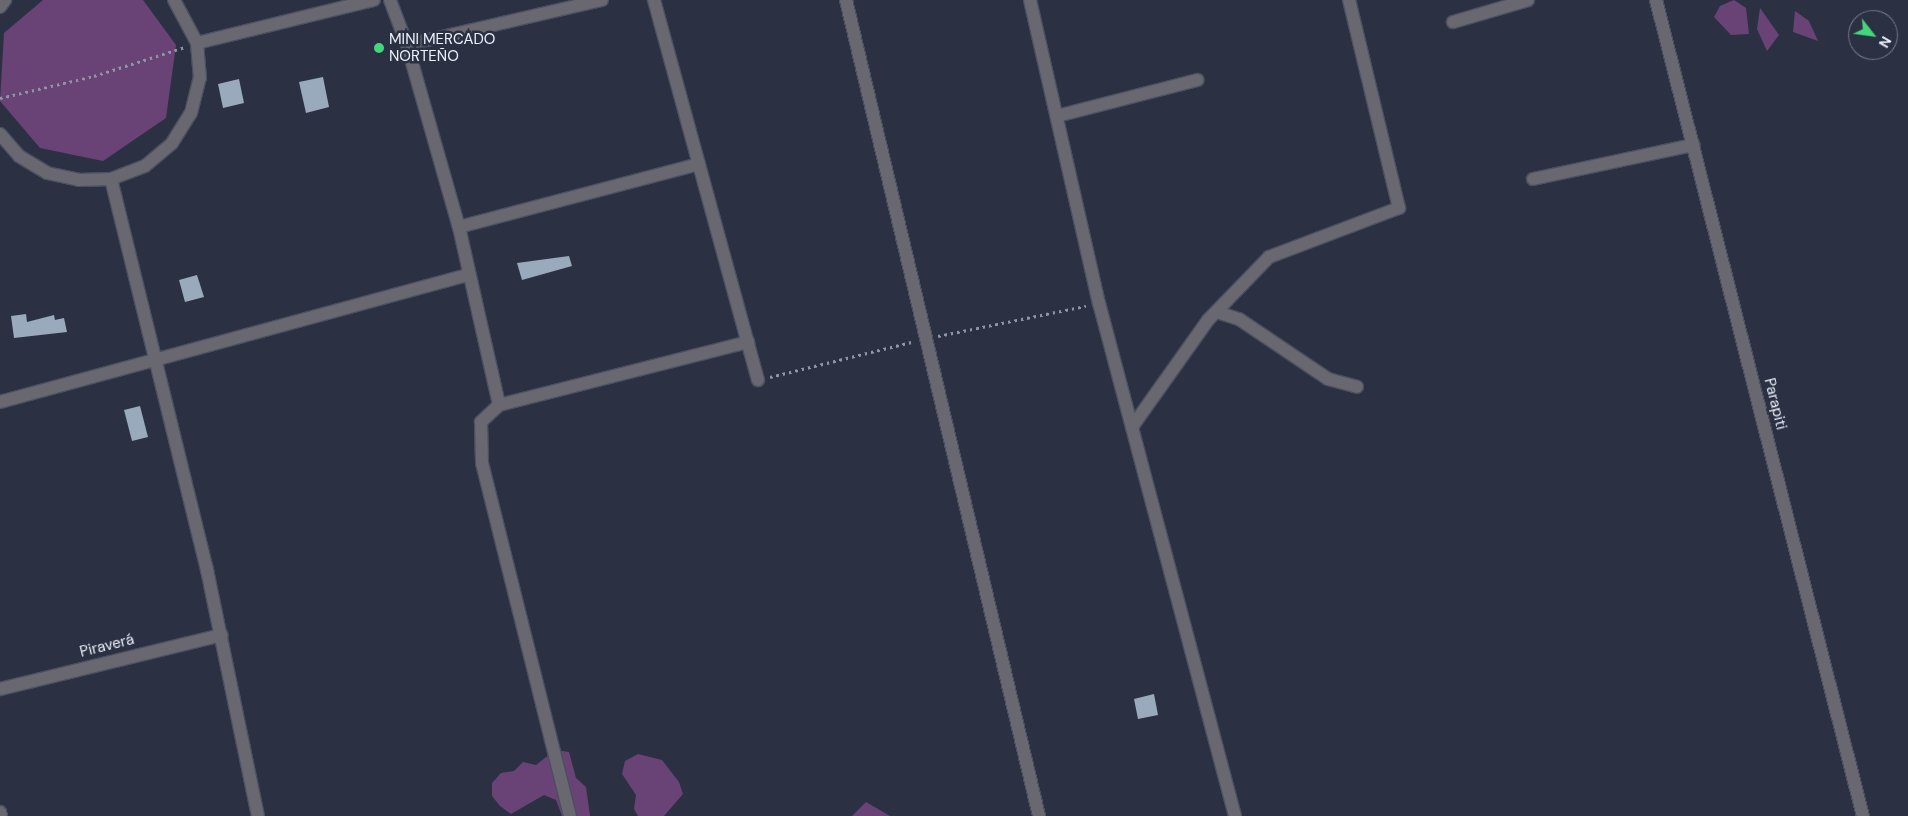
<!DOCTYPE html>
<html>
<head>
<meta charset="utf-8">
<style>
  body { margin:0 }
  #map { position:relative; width:1908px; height:816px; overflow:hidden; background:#2b3142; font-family:"DM Sans",sans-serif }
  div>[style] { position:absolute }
  .green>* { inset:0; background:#694376 }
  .building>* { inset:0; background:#98aabb }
  .path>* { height:3px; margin-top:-1.5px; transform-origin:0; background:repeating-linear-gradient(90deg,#9095a3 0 2.5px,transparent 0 6.5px) }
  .roads { filter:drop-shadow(1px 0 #4a5060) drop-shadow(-1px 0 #4a5060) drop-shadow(0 1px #4a5060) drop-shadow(0 -1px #4a5060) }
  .street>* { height:12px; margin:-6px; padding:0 6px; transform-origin:6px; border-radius:6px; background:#696871 }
  .dots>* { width:14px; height:14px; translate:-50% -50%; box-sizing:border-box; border:2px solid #2b3142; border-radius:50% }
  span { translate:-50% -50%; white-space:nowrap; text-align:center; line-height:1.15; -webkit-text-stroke:5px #2b3142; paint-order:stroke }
  .poi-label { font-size:15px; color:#ecf0fb }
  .left { translate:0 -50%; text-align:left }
  .street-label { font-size:15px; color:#ecf0fb }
  .north { position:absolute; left:1848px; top:10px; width:50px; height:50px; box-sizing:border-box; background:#2b3142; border:1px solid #787d8c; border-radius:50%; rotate:120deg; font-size:14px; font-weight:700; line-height:20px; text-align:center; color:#ecf0fb }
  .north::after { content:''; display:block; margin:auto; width:18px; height:22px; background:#43d77b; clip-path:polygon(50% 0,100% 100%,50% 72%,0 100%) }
</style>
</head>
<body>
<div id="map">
  <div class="green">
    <div style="clip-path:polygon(43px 0,143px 0,176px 45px,166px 118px,103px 161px,40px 148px,0 101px,4px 33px)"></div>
    <div style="clip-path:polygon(1734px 0,1746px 8px,1749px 34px,1731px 35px,1714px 17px,1720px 6px)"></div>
    <div style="clip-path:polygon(1760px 8px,1779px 35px,1767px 51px,1757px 29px)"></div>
    <div style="clip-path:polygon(1795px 11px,1809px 21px,1818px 41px,1793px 32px)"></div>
    <div style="clip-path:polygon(555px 750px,569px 752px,576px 778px,586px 787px,590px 816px,562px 816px,556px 800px,544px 795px,511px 814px,500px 806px,492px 796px,492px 783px,501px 773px,514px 771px,523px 762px,536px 765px)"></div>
    <div style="clip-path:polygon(638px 754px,662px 760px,679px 782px,683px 794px,664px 816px,638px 816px,634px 809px,636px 795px,622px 774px,625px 761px)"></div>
    <div style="clip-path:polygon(866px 802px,890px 816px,852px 816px)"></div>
  </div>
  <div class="building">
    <div style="clip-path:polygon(323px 77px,329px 107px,306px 113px,299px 82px)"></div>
    <div style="clip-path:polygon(239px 79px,244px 103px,223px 108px,218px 84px)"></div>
    <div style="clip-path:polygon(569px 256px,572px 266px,522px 280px,517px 263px)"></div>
    <div style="clip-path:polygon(197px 275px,204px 297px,185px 302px,179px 280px)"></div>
    <div style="clip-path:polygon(26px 314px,27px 322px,54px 315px,55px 320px,64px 318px,67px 332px,14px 338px,11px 316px)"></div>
    <div style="clip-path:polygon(140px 406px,148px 437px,132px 441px,124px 410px)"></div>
    <div style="clip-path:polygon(1154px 694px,1158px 715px,1138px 719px,1134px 699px)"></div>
  </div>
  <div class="path">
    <div style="left:0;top:98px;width:97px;rotate:-13.2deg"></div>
    <div style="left:94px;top:76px;width:96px;rotate:-17.7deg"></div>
    <div style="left:938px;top:336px;width:151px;rotate:-11.5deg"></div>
    <div style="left:770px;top:377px;width:149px;rotate:-13.9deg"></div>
  </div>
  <div class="roads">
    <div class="street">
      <div style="left:390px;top:0;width:48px;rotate:69.3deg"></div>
      <div style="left:407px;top:45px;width:200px;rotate:-13deg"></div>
      <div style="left:654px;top:0;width:394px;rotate:74.7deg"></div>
      <div style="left:846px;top:0;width:839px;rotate:76.69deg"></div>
      <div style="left:1030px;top:0;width:311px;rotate:77.2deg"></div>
      <div style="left:1099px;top:303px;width:531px;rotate:75.15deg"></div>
      <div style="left:1656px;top:0;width:842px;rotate:75.77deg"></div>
      <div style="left:0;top:7px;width:9px;rotate:-54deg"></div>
      <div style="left:1453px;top:22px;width:78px;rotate:-16.3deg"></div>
      <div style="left:197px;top:43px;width:182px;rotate:-13.7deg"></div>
      <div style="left:407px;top:45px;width:189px;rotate:74.1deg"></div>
      <div style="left:459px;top:227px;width:182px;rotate:77.3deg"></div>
      <div style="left:499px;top:405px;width:257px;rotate:-14.2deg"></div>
      <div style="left:1057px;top:116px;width:145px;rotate:-14.4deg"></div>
      <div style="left:0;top:134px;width:29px;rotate:49deg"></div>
      <div style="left:19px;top:156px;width:33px;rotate:31deg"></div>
      <div style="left:47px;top:173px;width:33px;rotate:12deg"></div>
      <div style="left:79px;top:180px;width:32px;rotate:-2deg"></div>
      <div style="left:111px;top:179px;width:36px;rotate:-21deg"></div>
      <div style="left:145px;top:166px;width:35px;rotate:-40deg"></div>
      <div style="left:172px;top:143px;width:36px;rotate:-58deg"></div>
      <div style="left:191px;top:113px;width:36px;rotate:-76deg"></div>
      <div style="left:200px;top:78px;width:35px;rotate:-95deg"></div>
      <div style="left:197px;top:43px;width:49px;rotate:-118.1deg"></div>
      <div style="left:111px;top:179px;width:403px;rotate:76.2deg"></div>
      <div style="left:207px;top:570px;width:251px;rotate:78.3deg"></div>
      <div style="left:1533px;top:179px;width:164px;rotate:-12deg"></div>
      <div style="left:459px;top:227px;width:248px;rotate:-14.7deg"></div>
      <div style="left:1217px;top:312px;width:23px;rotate:18deg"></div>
      <div style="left:1239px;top:319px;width:107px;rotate:34deg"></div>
      <div style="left:1328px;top:379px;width:30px;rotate:15deg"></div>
      <div style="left:0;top:402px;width:483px;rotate:-15.2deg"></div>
      <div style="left:499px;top:405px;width:25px;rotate:137deg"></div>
      <div style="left:481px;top:422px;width:41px;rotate:88.6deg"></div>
      <div style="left:482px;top:463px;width:364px;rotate:76deg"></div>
      <div style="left:1132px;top:427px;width:131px;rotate:-54.6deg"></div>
      <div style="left:1208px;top:320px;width:88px;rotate:-45.9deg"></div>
      <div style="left:1269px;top:257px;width:139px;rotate:-20.7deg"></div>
      <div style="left:1399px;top:208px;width:214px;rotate:-103.5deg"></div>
      <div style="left:0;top:689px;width:228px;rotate:-13.7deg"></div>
      <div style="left:0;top:812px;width:4px;rotate:76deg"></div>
    </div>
  </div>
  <div class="dots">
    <div style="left:379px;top:48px;background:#43d77b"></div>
  </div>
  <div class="poi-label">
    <span class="left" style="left:389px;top:48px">MINI MERCADO<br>NORTEÑO</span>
  </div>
  <div class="street-label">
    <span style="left:1775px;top:404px;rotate:76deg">Parapiti</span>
    <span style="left:107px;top:646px;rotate:-14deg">Piraverá</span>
  </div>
  <div class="north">N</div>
</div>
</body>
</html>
